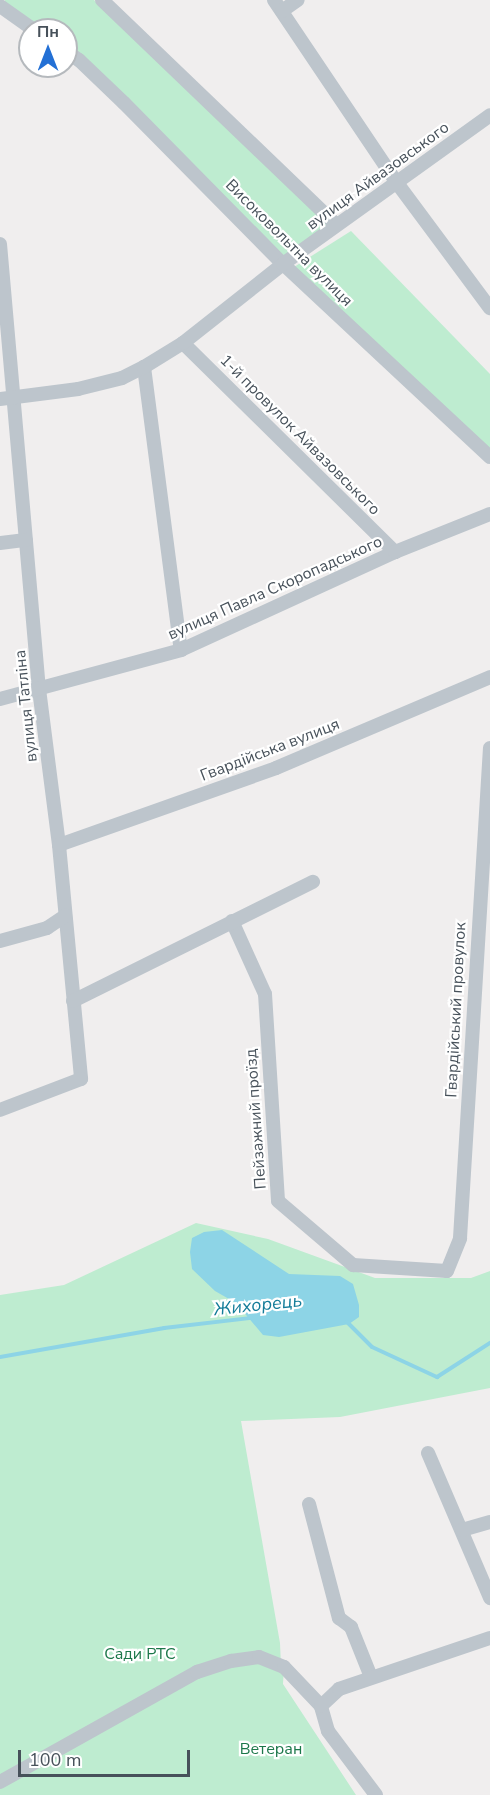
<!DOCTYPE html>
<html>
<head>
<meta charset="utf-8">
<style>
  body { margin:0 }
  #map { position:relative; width:490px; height:1795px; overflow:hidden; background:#f0eeee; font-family:"Nunito Sans",sans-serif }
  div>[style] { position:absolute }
  .green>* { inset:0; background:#beecd0 }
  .water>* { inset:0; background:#8dd4e6 }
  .stream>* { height:4px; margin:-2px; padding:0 2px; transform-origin:2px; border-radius:2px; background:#8dd4e6 }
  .minor>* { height:14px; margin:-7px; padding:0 7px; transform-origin:7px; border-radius:7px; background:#bdc5cc }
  span { translate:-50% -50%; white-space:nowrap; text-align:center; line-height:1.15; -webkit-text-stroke:4.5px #fff; paint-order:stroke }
  .street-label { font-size:16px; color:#47515a }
  .park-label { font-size:16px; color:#1c774a }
  .water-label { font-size:18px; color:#147c99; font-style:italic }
  .north { position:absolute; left:18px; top:18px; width:60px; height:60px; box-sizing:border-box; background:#fff; border:2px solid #b5b9bd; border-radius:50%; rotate:0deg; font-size:16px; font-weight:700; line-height:24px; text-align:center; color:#47515a }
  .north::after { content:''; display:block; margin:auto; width:21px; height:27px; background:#2370d5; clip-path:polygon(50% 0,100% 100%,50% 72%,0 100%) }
  .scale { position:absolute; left:18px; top:1750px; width:172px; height:27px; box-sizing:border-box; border:3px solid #47515a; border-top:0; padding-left:8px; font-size:18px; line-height:21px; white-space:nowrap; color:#47515a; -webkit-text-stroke:4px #fff; paint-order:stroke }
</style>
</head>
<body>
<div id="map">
  <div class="green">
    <div style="clip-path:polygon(5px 0,94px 0,330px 226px,282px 257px,66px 45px,66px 30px,44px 30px,4px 3px)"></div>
    <div style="clip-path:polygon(351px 231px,490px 374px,490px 451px,294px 267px)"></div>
    <div style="clip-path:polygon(196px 1223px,268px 1239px,375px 1278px,471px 1278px,490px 1271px,490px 1388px,340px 1417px,241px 1421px,280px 1643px,281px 1666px,284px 1667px,283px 1684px,356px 1795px,0 1795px,0 1295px,64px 1285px)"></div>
  </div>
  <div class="water">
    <div style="clip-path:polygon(222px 1230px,289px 1274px,340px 1276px,353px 1284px,359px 1305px,359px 1317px,349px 1324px,279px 1337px,263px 1335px,236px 1303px,215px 1291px,192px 1269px,190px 1252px,192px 1238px,204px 1232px)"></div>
  </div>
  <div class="stream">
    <div style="left:347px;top:1322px;width:35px;rotate:45deg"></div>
    <div style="left:372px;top:1347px;width:72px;rotate:24.8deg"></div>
    <div style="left:437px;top:1377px;width:63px;rotate:-32.7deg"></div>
    <div style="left:0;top:1357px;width:167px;rotate:-10deg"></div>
    <div style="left:164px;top:1328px;width:88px;rotate:-6.6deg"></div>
  </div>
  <div class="minor">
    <div style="left:102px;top:0;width:325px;rotate:43.8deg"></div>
    <div style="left:274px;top:0;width:220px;rotate:56.1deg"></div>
    <div style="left:397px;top:183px;width:156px;rotate:53.4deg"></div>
    <div style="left:0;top:6px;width:42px;rotate:35.2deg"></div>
    <div style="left:282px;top:11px;width:19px;rotate:-35deg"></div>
    <div style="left:66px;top:51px;width:16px;rotate:35deg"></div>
    <div style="left:79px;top:60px;width:62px;rotate:43.7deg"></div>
    <div style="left:124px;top:103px;width:226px;rotate:45.4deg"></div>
    <div style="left:283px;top:264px;width:283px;rotate:43deg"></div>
    <div style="left:0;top:244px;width:447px;rotate:85deg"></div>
    <div style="left:39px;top:689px;width:157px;rotate:82.7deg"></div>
    <div style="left:59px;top:845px;width:235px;rotate:84.6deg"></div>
    <div style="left:81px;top:1079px;width:87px;rotate:159.1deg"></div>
    <div style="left:183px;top:343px;width:298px;rotate:44.6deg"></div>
    <div style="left:144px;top:367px;width:285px;rotate:82.6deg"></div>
    <div style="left:0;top:399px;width:79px;rotate:-7.3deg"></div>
    <div style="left:78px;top:389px;width:45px;rotate:-14deg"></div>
    <div style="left:122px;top:378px;width:25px;rotate:-27deg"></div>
    <div style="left:144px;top:367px;width:46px;rotate:-31.6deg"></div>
    <div style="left:183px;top:343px;width:127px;rotate:-38.3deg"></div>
    <div style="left:283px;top:264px;width:255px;rotate:-35.7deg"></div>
    <div style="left:0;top:543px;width:26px;rotate:-7deg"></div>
    <div style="left:0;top:699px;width:188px;rotate:-15.1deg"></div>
    <div style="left:181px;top:650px;width:235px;rotate:-24.6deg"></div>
    <div style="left:395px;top:552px;width:102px;rotate:-21.8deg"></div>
    <div style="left:59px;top:845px;width:230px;rotate:-19.5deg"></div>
    <div style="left:276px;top:768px;width:233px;rotate:-23deg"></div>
    <div style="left:232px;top:921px;width:80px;rotate:65.7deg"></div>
    <div style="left:265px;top:994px;width:207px;rotate:86.4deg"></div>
    <div style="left:278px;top:1201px;width:99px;rotate:40.5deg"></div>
    <div style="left:353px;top:1265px;width:94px;rotate:3.7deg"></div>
    <div style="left:447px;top:1271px;width:35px;rotate:-68deg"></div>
    <div style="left:460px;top:1238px;width:491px;rotate:-86.5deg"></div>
    <div style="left:0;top:941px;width:49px;rotate:-15.5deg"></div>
    <div style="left:47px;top:928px;width:22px;rotate:-34deg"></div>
    <div style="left:73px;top:1001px;width:268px;rotate:-26.4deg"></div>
    <div style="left:428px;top:1453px;width:158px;rotate:66.8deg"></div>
    <div style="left:309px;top:1504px;width:118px;rotate:75.3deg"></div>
    <div style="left:339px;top:1618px;width:15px;rotate:37deg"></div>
    <div style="left:351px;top:1627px;width:54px;rotate:68.2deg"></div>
    <div style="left:462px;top:1530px;width:29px;rotate:-16deg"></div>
    <div style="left:0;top:1782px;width:226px;rotate:-29.2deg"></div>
    <div style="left:197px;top:1672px;width:36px;rotate:-18deg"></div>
    <div style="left:231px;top:1661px;width:28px;rotate:-8deg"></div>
    <div style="left:259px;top:1657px;width:27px;rotate:22deg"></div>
    <div style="left:284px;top:1667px;width:54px;rotate:46.5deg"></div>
    <div style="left:376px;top:1795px;width:80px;rotate:-126.9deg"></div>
    <div style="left:328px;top:1731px;width:26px;rotate:-106deg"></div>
    <div style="left:321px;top:1706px;width:25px;rotate:-43deg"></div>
    <div style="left:339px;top:1689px;width:159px;rotate:-18.7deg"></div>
  </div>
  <div class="street-label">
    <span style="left:378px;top:176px;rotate:-36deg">вулиця Айвазовського</span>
    <span style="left:289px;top:243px;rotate:45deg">Високовольтна вулиця</span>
    <span style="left:300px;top:435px;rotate:45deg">1-й провулок Айвазовського</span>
    <span style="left:275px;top:588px;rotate:-24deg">вулиця Павла Скоропадського</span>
    <span style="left:26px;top:706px;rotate:-96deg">вулиця Татліна</span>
    <span style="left:270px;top:750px;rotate:-21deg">Гвардійська вулиця</span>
    <span style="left:456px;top:1010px;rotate:-87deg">Гвардійський провулок</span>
    <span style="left:256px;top:1119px;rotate:-94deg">Пейзажний проїзд</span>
  </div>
  <div class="park-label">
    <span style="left:140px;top:1654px">Сади РТС</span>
    <span style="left:271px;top:1749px">Ветеран</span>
  </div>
  <div class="water-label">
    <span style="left:258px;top:1305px;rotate:-6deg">Жихорець</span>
  </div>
  <div class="north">Пн</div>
  <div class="scale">100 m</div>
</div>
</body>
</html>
